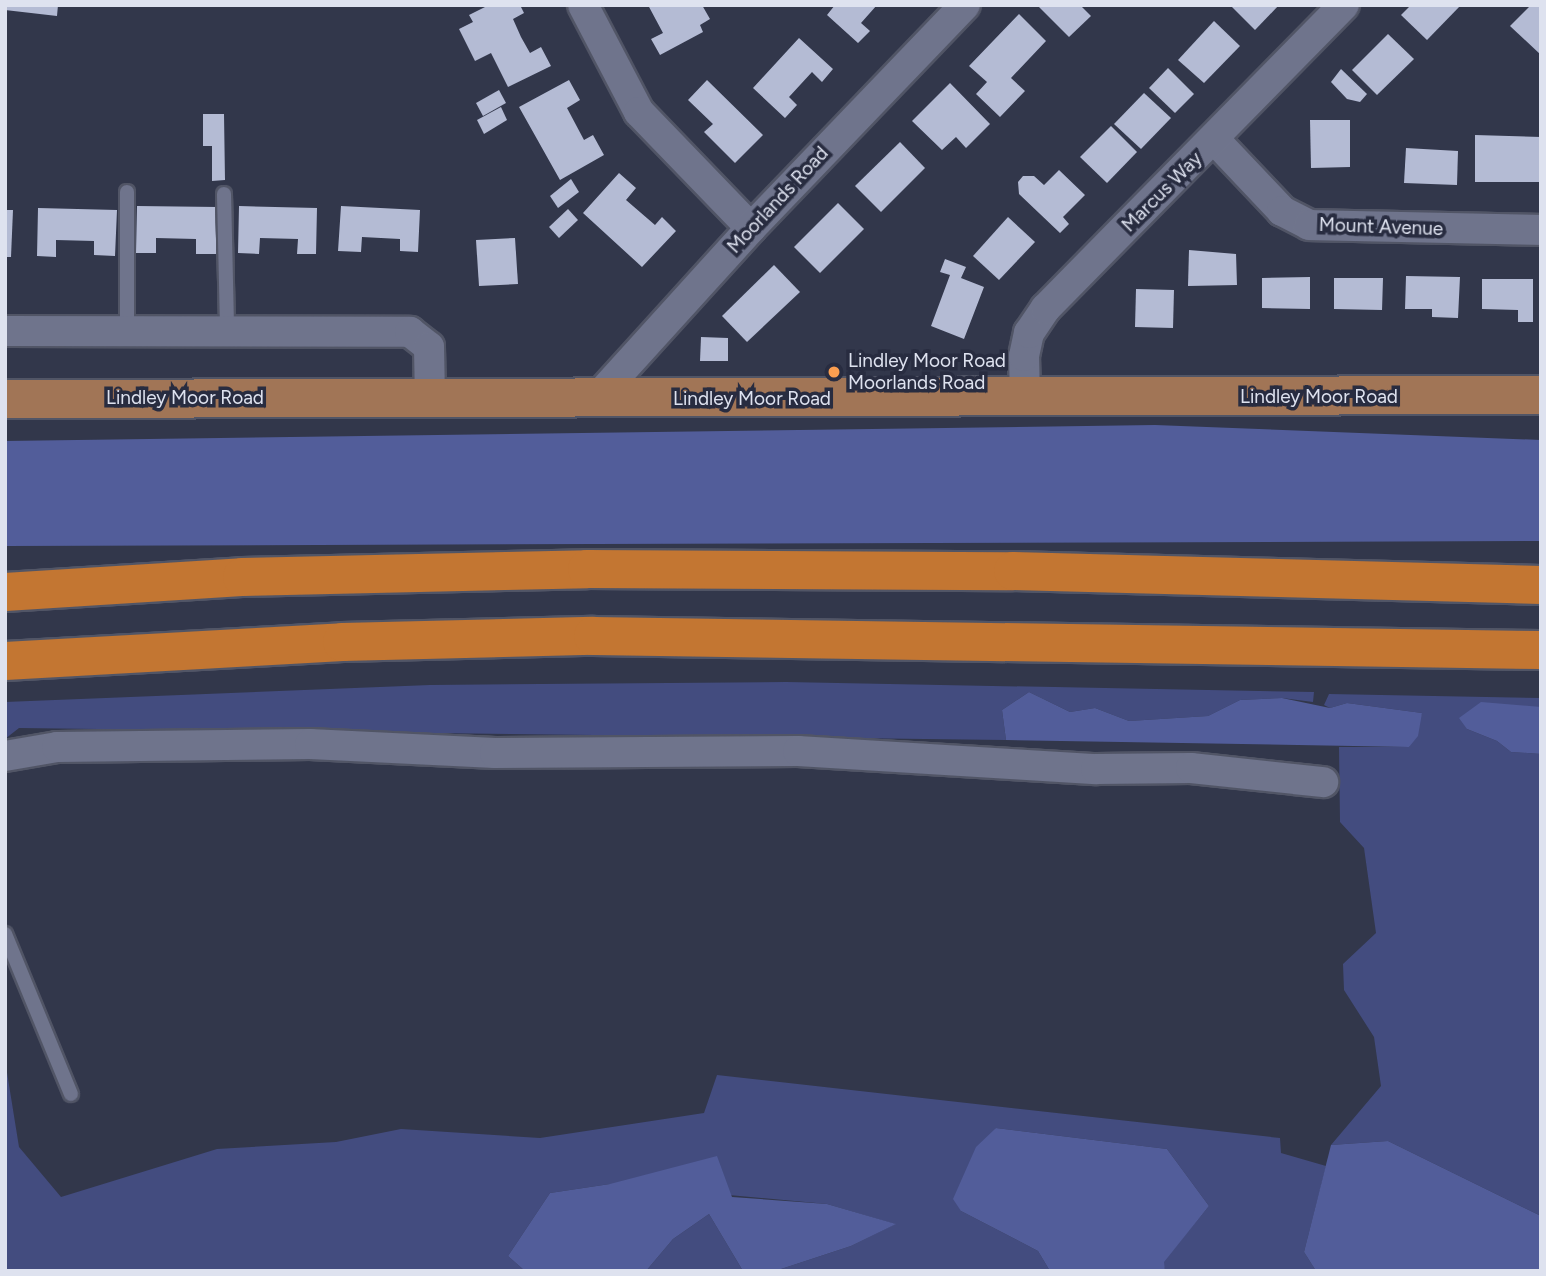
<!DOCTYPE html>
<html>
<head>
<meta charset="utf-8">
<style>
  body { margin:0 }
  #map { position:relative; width:1546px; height:1276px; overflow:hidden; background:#32374b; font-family:Figtree,sans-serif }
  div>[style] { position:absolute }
  .green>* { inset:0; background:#434c7f }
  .forest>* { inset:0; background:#525d9a }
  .building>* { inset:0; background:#b4bbd4 }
  .roads { filter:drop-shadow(2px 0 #515566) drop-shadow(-2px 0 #515566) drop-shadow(0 2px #515566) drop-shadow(0 -2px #515566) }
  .service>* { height:14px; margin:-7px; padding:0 7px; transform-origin:7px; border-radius:7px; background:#6f748c }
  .minor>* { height:30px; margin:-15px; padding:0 15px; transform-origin:15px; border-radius:15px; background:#6f748c }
  .primary>* { height:38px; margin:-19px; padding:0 19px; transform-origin:19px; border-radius:19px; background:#a17556 }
  .motorway>* { height:38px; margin:-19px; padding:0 19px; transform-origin:19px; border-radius:19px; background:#c37632 }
  .dots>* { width:19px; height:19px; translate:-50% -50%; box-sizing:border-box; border:4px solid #282c40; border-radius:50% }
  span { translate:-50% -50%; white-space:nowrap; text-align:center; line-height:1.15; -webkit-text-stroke:7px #282c40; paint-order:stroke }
  .street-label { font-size:19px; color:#dee2ef }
  .poi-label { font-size:19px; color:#dee2ef }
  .left { translate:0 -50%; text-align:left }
  .frame { position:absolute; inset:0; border:7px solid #dee2ef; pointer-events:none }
</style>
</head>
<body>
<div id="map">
  <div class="green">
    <div style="clip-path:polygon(786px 682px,1314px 692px,1313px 702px,1282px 698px,1240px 700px,1208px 716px,1129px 721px,1095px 708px,1070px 712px,1029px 692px,1002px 710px,1006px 740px,19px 728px,5px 739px,5px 702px,430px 685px)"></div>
    <div style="clip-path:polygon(1329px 694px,1541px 698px,1541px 707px,1523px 707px,1467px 729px,1497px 741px,1511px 752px,1541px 754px,1541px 1216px,1388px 1141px,1331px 1145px,1381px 1086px,1374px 1037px,1344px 990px,1343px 964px,1376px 933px,1364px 848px,1340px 822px,1339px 747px,1409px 747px,1422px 713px,1347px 703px,1330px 708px,1324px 705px)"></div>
    <div style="clip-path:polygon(5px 1060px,19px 1147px,61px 1197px,217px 1149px,336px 1142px,401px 1129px,540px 1138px,704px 1113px,717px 1075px,1280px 1138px,1281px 1153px,1326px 1166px,1304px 1252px,1316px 1271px,1165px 1271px,1163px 1262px,1209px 1206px,1167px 1149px,996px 1128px,961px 1211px,1038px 1251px,1050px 1271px,775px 1271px,851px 1246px,895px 1224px,827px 1204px,610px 1184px,550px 1193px,508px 1256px,525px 1271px,5px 1271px)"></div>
    <div style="clip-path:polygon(709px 1214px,743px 1271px,646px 1271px,673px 1239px)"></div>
  </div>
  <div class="forest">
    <div style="clip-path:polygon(1155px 425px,1541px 440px,1541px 541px,5px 546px,5px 441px)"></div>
    <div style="clip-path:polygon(1029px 692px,1070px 712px,1095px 708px,1129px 721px,1208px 716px,1240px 700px,1282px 698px,1330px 708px,1347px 703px,1422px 713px,1418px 736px,1409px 747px,1006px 740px,1002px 710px)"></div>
    <div style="clip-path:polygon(1481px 702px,1541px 707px,1541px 754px,1511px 752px,1497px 741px,1467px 729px,1459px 718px)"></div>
    <div style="clip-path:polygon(996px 1128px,1167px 1149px,1209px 1206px,1164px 1262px,1165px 1271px,1050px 1271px,1038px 1251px,961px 1211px,953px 1199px,976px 1147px)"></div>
    <div style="clip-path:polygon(1388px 1141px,1541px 1216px,1541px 1271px,1316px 1271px,1304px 1252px,1331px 1145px)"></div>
    <div style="clip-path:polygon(717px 1156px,732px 1197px,827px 1204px,896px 1224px,851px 1246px,775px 1271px,743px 1271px,709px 1214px,673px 1239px,646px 1271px,525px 1271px,508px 1256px,550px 1193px,610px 1184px)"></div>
  </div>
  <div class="building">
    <div style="clip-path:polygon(5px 5px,58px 5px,57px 16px,5px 10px)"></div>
    <div style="clip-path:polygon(489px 5px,520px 5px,524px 13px,513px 19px,521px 37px,530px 53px,541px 47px,551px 66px,508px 87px,491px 53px,475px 61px,459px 29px,473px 22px,469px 15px)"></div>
    <div style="clip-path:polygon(648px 5px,702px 5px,710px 19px,700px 25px,703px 32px,660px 55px,651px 39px,663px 33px)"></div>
    <div style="clip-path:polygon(835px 5px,877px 5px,861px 23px,870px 31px,858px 43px,827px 15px)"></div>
    <div style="clip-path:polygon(1037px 5px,1080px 5px,1091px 16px,1069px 37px)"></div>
    <div style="clip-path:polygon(1230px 5px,1279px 5px,1255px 30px)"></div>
    <div style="clip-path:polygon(1411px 5px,1461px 5px,1427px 40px,1401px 15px)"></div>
    <div style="clip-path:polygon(1531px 5px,1541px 5px,1541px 55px,1510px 26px)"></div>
    <div style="clip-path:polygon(1019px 14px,1046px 41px,1011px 78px,1025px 91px,1000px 117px,976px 94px,987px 82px,969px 66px)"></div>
    <div style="clip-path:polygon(1214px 21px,1240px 46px,1204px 83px,1178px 60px)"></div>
    <div style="clip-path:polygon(1388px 34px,1414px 59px,1377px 95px,1352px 70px)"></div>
    <div style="clip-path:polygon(799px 38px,833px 69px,822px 82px,812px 72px,789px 97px,797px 105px,785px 118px,753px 88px)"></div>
    <div style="clip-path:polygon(1168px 68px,1194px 94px,1175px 113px,1149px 88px)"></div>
    <div style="clip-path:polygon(1341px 69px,1367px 94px,1360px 102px,1347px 99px,1331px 82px)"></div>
    <div style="clip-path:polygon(569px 80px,580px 100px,567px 108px,584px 140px,593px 135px,604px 155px,560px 180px,519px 107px)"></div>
    <div style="clip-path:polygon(707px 80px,763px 135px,735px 163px,704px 132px,713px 124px,688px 100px)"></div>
    <div style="clip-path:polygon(950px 83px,990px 124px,966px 148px,956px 137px,942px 150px,912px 121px)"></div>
    <div style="clip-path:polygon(499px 90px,506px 103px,483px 116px,476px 103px)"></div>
    <div style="clip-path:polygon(1144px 93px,1171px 118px,1141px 149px,1114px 124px)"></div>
    <div style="clip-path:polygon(501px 107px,507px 120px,484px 134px,477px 120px)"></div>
    <div style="clip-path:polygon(203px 114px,224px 114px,225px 180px,212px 181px,212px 146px,203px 146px)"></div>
    <div style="clip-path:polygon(1310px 120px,1350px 120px,1350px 167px,1311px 168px)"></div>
    <div style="clip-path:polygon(1111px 126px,1137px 152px,1107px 183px,1080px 157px)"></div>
    <div style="clip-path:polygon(1475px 135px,1541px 137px,1541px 182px,1475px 182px)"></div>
    <div style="clip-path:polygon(900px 142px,925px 168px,881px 212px,855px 186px)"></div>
    <div style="clip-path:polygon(1406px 148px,1458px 151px,1457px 185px,1404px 183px)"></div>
    <div style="clip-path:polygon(1059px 170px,1085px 195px,1063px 217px,1069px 224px,1060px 233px,1019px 194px,1018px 182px,1023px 176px,1034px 176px,1044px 185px)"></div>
    <div style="clip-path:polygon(619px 173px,636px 188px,626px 200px,655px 225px,662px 217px,676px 231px,642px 267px,583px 213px)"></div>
    <div style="clip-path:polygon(571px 179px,579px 192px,558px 208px,550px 196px)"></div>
    <div style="clip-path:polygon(838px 203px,864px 229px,820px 273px,794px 247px)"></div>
    <div style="clip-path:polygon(137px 206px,218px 207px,217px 254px,196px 254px,196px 239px,156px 238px,156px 253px,136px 253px)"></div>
    <div style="clip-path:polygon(239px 206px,317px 208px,316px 254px,297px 254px,298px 239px,260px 238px,259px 254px,238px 253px)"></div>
    <div style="clip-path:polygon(341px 206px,420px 210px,418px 252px,400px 251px,400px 239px,362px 237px,361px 252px,338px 251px)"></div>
    <div style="clip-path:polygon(38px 208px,117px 210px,115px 256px,94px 255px,94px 241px,56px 240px,56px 257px,37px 256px)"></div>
    <div style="clip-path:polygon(568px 209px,578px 220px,559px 238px,549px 227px)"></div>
    <div style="clip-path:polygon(5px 210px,13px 210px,11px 257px,5px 257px)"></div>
    <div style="clip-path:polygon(1008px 217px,1035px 242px,999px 280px,973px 256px)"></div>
    <div style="clip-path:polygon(515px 238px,518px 284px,479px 286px,476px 240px)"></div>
    <div style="clip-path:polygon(1189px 250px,1236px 254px,1237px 285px,1188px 286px)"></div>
    <div style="clip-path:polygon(945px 259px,966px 267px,961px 278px,984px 287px,964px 339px,931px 326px,950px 275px,940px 272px)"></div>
    <div style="clip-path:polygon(774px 265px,800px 292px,747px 342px,722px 316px)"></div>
    <div style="clip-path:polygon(1406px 276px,1460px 277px,1458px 318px,1432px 317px,1432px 309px,1405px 309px)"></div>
    <div style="clip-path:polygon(1310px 277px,1310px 309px,1262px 308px,1262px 278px)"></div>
    <div style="clip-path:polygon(1334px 278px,1383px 278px,1382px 310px,1334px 309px)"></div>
    <div style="clip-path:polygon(1482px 279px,1533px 279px,1533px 322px,1518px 322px,1518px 310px,1482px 309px)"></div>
    <div style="clip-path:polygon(1136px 289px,1174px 290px,1173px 328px,1135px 327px)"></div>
    <div style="clip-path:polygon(701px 337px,728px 338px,728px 361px,700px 361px)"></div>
  </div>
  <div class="roads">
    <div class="service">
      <div style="left:127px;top:192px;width:139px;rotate:90deg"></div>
      <div style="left:224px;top:194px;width:137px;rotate:88.7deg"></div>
      <div style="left:5px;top:934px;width:173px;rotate:67.6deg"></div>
    </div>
    <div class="minor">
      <div style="left:583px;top:5px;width:121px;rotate:62.4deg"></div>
      <div style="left:639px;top:112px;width:161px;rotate:46deg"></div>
      <div style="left:1214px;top:139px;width:99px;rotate:46.6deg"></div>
      <div style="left:1282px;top:211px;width:30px;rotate:27deg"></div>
      <div style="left:1309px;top:225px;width:232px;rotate:1.2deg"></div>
      <div style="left:5px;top:331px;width:405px;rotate:0.1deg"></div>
      <div style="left:410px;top:332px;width:24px;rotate:38deg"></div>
      <div style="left:429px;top:347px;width:51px;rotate:88.9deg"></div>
      <div style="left:596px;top:399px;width:231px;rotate:-47.8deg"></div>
      <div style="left:751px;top:228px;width:309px;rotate:-46.2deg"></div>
      <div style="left:1025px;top:399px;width:43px;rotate:-91.3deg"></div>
      <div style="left:1024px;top:356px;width:24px;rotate:-78deg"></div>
      <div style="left:1029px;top:333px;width:30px;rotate:-56deg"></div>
      <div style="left:1046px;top:308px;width:425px;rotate:-45.5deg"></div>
      <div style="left:5px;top:756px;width:53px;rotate:-9.8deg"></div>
      <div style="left:57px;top:747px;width:253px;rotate:-0.7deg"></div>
      <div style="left:310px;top:744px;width:185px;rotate:2.8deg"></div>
      <div style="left:495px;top:753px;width:303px;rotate:-0.4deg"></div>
      <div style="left:798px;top:751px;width:299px;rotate:3.5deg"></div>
      <div style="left:1096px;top:769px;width:95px;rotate:-0.6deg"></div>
      <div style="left:1191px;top:768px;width:133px;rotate:6.1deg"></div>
    </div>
    <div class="primary">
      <div style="left:5px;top:399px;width:1536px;rotate:-0.15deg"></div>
    </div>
    <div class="motorway">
      <div style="left:5px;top:592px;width:237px;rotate:-3.6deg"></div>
      <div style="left:242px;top:577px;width:345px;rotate:-1.3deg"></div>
      <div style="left:587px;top:569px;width:426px;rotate:0.3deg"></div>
      <div style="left:1013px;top:571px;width:528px;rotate:1.52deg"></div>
      <div style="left:5px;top:661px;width:338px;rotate:-3.2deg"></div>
      <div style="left:342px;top:642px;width:251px;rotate:-1.4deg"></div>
      <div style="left:593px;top:636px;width:948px;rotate:0.85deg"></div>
    </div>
  </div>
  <div class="dots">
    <div style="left:834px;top:372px;background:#fb9e50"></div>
  </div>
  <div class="street-label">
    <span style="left:1162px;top:192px;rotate:-45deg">Marcus Way</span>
    <span style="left:778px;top:200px;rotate:-47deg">Moorlands Road</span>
    <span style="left:1381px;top:227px;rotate:2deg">Mount Avenue</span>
    <span style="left:1319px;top:397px">Lindley Moor Road</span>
    <span style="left:185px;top:398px">Lindley Moor Road</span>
    <span style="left:752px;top:399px">Lindley Moor Road</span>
  </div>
  <div class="poi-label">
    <span class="left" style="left:848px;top:372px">Lindley Moor Road<br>Moorlands Road</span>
  </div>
  <div class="frame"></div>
</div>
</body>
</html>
